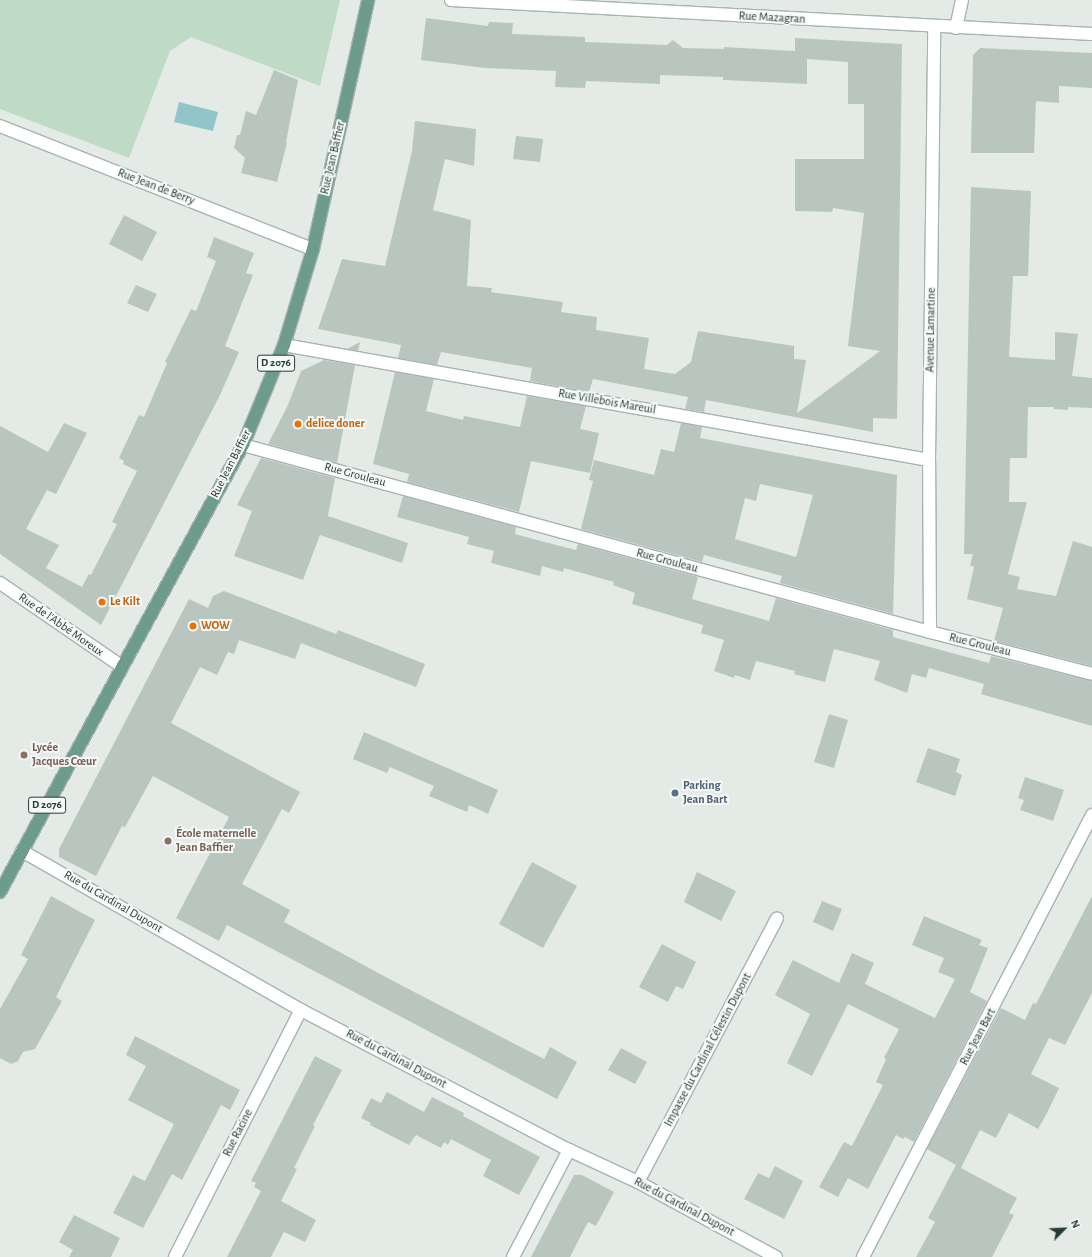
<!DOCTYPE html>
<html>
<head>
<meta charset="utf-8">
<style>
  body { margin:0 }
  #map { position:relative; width:1092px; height:1257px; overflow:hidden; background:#e4ebe7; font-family:"Alegreya Sans",sans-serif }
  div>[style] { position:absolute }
  .green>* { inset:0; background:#bfdac5 }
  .water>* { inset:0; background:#92c5ca }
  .building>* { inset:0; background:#b9c6c0 }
  .roads { filter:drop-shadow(1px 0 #a7b3ae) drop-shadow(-1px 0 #a7b3ae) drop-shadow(0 1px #a7b3ae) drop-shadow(0 -1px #a7b3ae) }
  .minor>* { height:12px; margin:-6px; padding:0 6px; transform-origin:6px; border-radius:6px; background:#fff }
  .major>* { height:12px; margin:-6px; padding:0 6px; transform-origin:6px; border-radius:6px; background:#6d9c8d }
  .dots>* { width:11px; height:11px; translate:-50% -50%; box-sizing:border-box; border:2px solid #f4f8f6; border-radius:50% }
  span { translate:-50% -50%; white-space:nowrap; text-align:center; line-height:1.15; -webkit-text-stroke:4px #f4f8f6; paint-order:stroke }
  .shield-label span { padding:1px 3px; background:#f4f8f6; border:1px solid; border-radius:3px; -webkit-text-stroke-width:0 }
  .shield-label { font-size:11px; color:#253b34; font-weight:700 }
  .street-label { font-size:12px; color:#253b34 }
  .food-label { font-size:12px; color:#c56008; font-weight:700 }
  .left { translate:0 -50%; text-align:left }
  .education-label { font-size:12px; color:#785e54; font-weight:700 }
  .service-label { font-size:12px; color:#4e5e75; font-weight:700 }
  .north { position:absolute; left:1044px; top:1209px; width:40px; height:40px; -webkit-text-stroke:3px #f4f8f6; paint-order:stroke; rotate:66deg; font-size:11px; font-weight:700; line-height:16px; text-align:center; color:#253b34 }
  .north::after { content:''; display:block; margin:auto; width:14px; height:18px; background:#253b34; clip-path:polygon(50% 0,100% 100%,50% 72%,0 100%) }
</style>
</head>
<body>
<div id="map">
  <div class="green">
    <div style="clip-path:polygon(0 0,340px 0,320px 86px,191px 37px,170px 51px,129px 158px,0 109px)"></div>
  </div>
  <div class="water">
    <div style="clip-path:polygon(179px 102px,218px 112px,213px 131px,174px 122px)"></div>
  </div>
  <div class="building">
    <div style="clip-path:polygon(426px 18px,488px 26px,489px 22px,513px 23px,512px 34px,585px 37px,585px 42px,667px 45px,673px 40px,683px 48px,724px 49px,724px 47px,795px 51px,795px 38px,902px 44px,897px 419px,873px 418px,873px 432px,706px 400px,704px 412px,685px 409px,688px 397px,593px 379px,589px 392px,530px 381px,532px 368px,441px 352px,437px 365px,398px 358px,401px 345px,318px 329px,342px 259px,385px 266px,412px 151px,415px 121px,476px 129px,474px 166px,445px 159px,433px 210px,471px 220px,467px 286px,492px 288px,491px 292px,563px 302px,561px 312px,597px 317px,596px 330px,649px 338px,644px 369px,675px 374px,691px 362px,698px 331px,794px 346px,794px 359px,806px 360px,797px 413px,880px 351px,848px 346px,864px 213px,833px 208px,832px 212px,795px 211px,795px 159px,864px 159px,864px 104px,848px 104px,848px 62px,807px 59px,807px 84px,723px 80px,723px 77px,660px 75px,660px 84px,586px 81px,585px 88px,555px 87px,556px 71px,485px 68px,421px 60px)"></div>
    <div style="clip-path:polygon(980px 48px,1092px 53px,1092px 88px,1059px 86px,1059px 103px,1036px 101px,1034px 153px,971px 153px,973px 55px)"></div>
    <div style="clip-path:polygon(274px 70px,298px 80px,286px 142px,287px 143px,277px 182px,241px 173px,245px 158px,234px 148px,237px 135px,240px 135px,246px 111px,256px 115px)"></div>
    <div style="clip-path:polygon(516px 136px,543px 139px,540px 162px,513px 159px)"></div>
    <div style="clip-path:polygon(971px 187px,1031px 191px,1028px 276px,1013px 276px,1009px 357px,1055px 360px,1055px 332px,1078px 334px,1072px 376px,1092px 378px,1092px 408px,1068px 407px,1068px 410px,1054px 409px,1054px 407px,1028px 407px,1027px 458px,1010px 458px,1009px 502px,1027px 502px,1008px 574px,1020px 577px,1017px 589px,1056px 596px,1073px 541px,1092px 547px,1092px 666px,994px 641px,1003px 608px,967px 599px,974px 567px,970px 565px,973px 554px,964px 554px)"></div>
    <div style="clip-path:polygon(124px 215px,157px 232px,142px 261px,109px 244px)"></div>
    <div style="clip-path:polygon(214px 237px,254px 253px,246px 273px,253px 275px,225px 346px,239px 352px,220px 395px,101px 625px,0 554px,0 426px,48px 452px,64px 423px,87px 433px,56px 494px,47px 490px,26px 529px,59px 545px,46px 568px,82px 587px,89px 574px,91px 575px,117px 524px,112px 522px,137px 471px,123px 464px,124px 461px,119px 458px,139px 415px,144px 417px,167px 363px,165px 362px,191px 309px,196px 311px,216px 261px,207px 257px)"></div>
    <div style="clip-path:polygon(136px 285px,157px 294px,148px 312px,127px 303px)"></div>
    <div style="clip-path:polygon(360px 342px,358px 351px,347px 349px)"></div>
    <div style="clip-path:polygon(324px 360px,355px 365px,337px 463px,268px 444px,288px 405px,301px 371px)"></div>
    <div style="clip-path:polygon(395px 372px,434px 379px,426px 411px,463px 420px,464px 416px,520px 427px,527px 396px,586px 406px,580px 429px,599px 433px,590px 473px,531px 461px,519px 512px,407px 482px,409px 474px,373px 464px)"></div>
    <div style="clip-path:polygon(evenodd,681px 423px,702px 427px,700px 438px,897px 475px,893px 614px,780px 583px,782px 576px,704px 555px,702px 562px,581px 529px,593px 481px,589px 480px,594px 460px,654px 475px,661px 449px,674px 452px,681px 423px,760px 484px,813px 495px,796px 557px,735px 539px,745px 498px,756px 501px,760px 484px)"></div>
    <div style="clip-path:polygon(261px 458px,335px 478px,328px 516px,408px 543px,402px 563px,320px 535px,303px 580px,234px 556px,252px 511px,237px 505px)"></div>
    <div style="clip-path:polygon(403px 496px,516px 527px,515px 534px,537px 540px,576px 550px,578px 544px,698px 577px,692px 599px,769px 621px,776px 598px,893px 630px,893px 637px,989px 663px,991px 656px,1092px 681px,1092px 726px,981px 694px,984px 684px,929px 668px,926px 678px,912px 674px,907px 693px,874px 680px,880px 661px,834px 649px,825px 682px,794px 674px,795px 671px,756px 661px,750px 680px,735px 675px,734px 678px,714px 671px,724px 640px,701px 633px,703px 625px,632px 604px,635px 593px,613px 585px,614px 582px,564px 568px,563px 572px,542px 566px,540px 576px,491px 563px,494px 551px,467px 544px,469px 537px,397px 517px)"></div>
    <div style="clip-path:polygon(224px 591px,336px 634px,338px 630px,425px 664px,416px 687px,301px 643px,295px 659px,239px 640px,234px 654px,228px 652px,217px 675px,200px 667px,171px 723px,300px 792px,289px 813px,282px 809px,242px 884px,290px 910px,284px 922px,395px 982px,544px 1059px,550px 1047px,577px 1062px,557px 1099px,227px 925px,219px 941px,176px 918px,229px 817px,153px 776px,125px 827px,122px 826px,96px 876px,59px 857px,59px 849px,189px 599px,208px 608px,213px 596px)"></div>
    <div style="clip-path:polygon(829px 714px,848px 720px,834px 768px,814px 762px)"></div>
    <div style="clip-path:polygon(364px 732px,498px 790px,488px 814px,469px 805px,467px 812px,429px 796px,434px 786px,390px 767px,387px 773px,353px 759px)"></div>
    <div style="clip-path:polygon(928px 748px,960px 759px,956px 772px,962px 775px,955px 796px,916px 782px)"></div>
    <div style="clip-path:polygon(1025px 777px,1064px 790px,1053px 821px,1020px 810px,1024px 800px,1018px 798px)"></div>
    <div style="clip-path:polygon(532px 862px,577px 886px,543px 948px,499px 924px)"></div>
    <div style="clip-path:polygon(697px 872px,736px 891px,721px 921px,684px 902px)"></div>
    <div style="clip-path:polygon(51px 896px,95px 920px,56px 997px,62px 1001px,35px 1049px,23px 1052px,18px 1061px,11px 1064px,0 1058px,0 1009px,28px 959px,21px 955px)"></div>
    <div style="clip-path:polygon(1092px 896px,1092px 993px,1065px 1045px,1049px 1038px,1031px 1074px,1059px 1088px,1047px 1113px,1038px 1129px,1009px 1113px,996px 1138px,980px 1130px,961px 1168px,1017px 1198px,1009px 1213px,1014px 1215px,992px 1257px,916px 1257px,935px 1222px,928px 1218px,956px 1165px,927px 1149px,1001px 1008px,1025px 1020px,1033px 1003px,1036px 1004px)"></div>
    <div style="clip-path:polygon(822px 901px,842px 909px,833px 931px,813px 922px)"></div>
    <div style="clip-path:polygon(924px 916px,982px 940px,979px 945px,988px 948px,970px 992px,987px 1001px,914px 1142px,905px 1137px,903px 1139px,896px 1135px,868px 1189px,848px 1178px,838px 1197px,819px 1187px,844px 1142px,852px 1146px,883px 1085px,876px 1082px,886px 1059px,884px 1058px,899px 1029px,848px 1004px,812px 1076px,787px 1063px,810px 1014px,775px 995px,793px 960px,839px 983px,852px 953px,874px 963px,865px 984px,935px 1018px,955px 979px,938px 972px,944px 958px,912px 945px)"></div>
    <div style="clip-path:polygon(662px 944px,696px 962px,683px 989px,676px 986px,668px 1002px,639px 987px)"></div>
    <div style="clip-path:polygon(135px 1036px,240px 1090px,230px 1110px,221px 1105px,182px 1180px,172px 1174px,143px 1228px,113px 1213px,133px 1175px,145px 1181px,174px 1124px,128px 1100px,146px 1066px,126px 1055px)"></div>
    <div style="clip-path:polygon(621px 1048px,647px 1062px,635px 1084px,608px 1070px)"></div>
    <div style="clip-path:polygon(315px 1056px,342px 1070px,313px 1125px,315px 1126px,294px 1168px,297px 1169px,281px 1201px,316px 1220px,305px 1242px,284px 1232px,271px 1257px,227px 1257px,261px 1191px,254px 1187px,256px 1183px,251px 1181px)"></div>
    <div style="clip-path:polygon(387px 1092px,424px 1112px,432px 1097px,464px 1113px,463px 1116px,540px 1157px,519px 1195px,483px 1176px,491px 1160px,451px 1139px,448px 1145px,444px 1142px,441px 1148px,416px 1135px,409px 1145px,370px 1125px,371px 1123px,361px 1118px,371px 1098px,381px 1103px)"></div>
    <div style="clip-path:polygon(775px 1166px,803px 1181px,784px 1219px,744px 1199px,758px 1173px,769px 1178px)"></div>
    <div style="clip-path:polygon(574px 1175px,582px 1175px,614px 1192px,596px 1226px,588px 1222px,570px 1257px,531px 1257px)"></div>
    <div style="clip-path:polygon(74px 1215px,120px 1238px,111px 1257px,69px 1257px,73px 1250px,59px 1242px)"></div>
  </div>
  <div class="roads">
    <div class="minor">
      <div style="left:451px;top:0;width:642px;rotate:3.04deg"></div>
      <div style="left:956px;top:28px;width:29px;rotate:-78deg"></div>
      <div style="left:0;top:126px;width:336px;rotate:21.5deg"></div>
      <div style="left:284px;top:345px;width:655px;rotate:10.11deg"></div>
      <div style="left:243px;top:445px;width:712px;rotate:15.23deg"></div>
      <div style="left:930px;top:632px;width:167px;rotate:14.5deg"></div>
      <div style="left:0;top:583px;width:147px;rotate:34.4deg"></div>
      <div style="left:930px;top:632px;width:172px;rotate:-90.3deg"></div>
      <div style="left:929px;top:460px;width:433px;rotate:-89.3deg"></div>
      <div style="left:22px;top:851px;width:321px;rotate:29.7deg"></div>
      <div style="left:301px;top:1010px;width:302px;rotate:27.6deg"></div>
      <div style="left:569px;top:1150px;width:76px;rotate:24.9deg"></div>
      <div style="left:638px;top:1182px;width:157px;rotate:28.5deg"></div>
      <div style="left:638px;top:1182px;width:298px;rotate:-62.2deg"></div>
      <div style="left:175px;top:1257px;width:277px;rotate:-63deg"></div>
      <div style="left:513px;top:1257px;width:121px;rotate:-62.4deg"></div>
      <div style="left:863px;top:1257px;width:498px;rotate:-62.6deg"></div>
    </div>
    <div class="major">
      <div style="left:0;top:892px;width:509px;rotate:-61.47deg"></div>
      <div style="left:243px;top:445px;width:63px;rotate:-67.5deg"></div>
      <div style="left:267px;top:387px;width:45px;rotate:-68deg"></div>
      <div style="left:284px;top:345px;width:100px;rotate:-73.2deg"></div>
      <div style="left:313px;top:249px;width:255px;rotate:-77.5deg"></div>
    </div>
  </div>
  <div class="dots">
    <div style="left:298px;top:424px;background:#e8710a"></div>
    <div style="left:102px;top:602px;background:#e8710a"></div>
    <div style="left:193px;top:626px;background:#e8710a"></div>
    <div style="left:24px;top:755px;background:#8d6e63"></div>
    <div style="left:675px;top:793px;background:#5c6f8a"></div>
    <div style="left:168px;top:841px;background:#8d6e63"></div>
  </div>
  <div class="shield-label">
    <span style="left:276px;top:363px">D 2076</span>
    <span style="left:47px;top:805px">D 2076</span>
  </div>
  <div class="street-label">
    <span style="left:772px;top:18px;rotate:3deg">Rue Mazagran</span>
    <span style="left:333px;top:158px;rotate:-77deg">Rue Jean Baffier</span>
    <span style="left:156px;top:187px;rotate:21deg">Rue Jean de Berry</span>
    <span style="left:931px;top:330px;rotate:-89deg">Avenue Lamartine</span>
    <span style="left:607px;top:402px;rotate:10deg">Rue Villebois Mareuil</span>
    <span style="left:231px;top:464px;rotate:-63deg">Rue Jean Baffier</span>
    <span style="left:355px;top:475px;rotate:15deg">Rue Grouleau</span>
    <span style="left:667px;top:561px;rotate:15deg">Rue Grouleau</span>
    <span style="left:61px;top:625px;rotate:35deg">Rue de l'Abbé Moreux</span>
    <span style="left:980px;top:645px;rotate:14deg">Rue Grouleau</span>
    <span style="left:113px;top:902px;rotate:30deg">Rue du Cardinal Dupont</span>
    <span style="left:978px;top:1037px;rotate:-62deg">Rue Jean Bart</span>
    <span style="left:708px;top:1050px;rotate:-62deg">Impasse du Cardinal Célestin Dupont</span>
    <span style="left:396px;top:1059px;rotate:28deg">Rue du Cardinal Dupont</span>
    <span style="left:238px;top:1133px;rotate:-63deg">Rue Racine</span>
    <span style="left:684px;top:1207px;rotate:28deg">Rue du Cardinal Dupont</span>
  </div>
  <div class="food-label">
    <span class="left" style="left:306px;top:424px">delice doner</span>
    <span class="left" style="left:110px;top:602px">Le Kilt</span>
    <span class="left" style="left:201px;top:626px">WOW</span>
  </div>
  <div class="education-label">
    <span class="left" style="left:32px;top:755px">Lycée<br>Jacques Cœur</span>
    <span class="left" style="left:176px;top:841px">École maternelle<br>Jean Baffier</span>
  </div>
  <div class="service-label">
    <span class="left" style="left:683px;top:793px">Parking<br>Jean Bart</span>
  </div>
  <div class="north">N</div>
</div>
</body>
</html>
